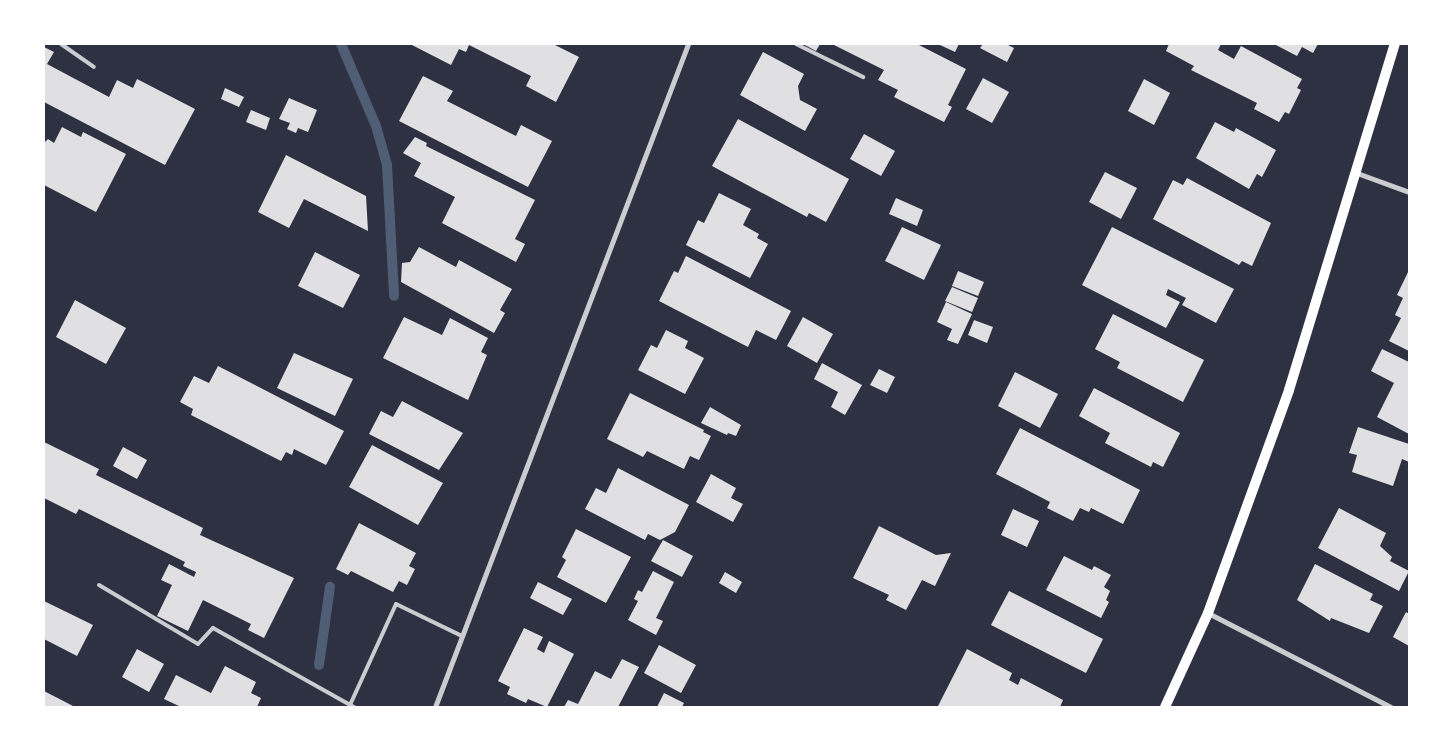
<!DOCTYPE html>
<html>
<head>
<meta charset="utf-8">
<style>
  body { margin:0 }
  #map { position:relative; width:1453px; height:751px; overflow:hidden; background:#2d3142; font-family:Lato,sans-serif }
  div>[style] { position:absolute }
  .stream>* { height:10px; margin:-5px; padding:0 5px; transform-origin:5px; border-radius:5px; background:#4f5d75 }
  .building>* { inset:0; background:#e0e0e3 }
  .service>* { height:4px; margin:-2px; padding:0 2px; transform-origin:2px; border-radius:2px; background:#caccd0 }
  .minor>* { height:5px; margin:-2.5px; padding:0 2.5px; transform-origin:2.5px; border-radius:2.5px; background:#caccd0 }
  .secondary>* { height:10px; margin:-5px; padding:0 5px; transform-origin:5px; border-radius:5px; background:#fff }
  span { translate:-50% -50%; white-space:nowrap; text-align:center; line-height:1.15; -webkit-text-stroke:5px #fff; paint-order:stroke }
  .frame { position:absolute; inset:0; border:45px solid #fff; pointer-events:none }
</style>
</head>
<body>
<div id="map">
  <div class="stream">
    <div style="left:341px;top:44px;width:89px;rotate:66.9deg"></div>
    <div style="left:376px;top:126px;width:41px;rotate:74.2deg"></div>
    <div style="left:387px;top:165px;width:131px;rotate:86.9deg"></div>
    <div style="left:319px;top:665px;width:79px;rotate:-82deg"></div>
  </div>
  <div class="building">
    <div style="clip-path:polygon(410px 44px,553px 44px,579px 57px,556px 102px,526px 86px,531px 76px,469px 45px,466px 52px,459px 49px,451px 65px)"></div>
    <div style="clip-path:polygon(803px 44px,820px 44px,816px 51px)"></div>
    <div style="clip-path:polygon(832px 44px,917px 44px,966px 69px,948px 105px,952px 107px,944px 122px,894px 97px,898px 90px,878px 80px,884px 70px)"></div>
    <div style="clip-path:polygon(938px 44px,959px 44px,955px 52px)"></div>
    <div style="clip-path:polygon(983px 44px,1006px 44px,1014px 48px,1007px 62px,980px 48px)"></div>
    <div style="clip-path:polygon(1169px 44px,1221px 44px,1218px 50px,1234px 59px,1241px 46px,1302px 79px,1297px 88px,1301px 90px,1289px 114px,1285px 112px,1279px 122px,1254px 109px,1257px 103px,1191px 70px,1194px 66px,1166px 51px)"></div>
    <div style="clip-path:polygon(1274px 44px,1318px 44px,1313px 53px,1302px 47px,1297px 56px)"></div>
    <div style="clip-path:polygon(44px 47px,54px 52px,47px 64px,109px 97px,117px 80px,133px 88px,137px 79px,195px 109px,165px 165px,44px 102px)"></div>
    <div style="clip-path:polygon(763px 52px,804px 74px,798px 86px,800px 100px,817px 109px,805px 131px,740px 95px)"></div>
    <div style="clip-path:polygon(423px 76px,453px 91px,447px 101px,516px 136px,521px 125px,552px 141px,528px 187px,399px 121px)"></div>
    <div style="clip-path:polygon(983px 78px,1009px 92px,992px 123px,966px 109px)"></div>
    <div style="clip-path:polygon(1144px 79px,1170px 93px,1154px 125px,1128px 111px)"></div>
    <div style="clip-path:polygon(225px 88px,244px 97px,239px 107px,221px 99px)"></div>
    <div style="clip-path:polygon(289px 98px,317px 110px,308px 132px,298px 128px,296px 133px,287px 129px,290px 123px,279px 119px)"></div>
    <div style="clip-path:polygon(251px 110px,270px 118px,266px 130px,246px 122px)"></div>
    <div style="clip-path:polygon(738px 119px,849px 179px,826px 222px,809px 213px,807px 217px,712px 166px)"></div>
    <div style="clip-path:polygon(1215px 122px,1234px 132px,1236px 128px,1276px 150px,1262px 177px,1257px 174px,1249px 189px,1196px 158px)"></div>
    <div style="clip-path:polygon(62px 127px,81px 137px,83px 132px,126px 154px,96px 212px,44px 185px,44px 143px,48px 139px,54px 143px)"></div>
    <div style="clip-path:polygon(864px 134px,895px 151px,881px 176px,850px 159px)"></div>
    <div style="clip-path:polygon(415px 137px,427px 143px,426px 146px,535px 200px,515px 239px,525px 244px,516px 262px,442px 223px,455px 197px,414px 176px,421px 163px,403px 153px)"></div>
    <div style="clip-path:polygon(286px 155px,366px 196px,368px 231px,304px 199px,289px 228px,258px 212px)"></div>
    <div style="clip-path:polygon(1105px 172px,1137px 188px,1121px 219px,1089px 202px)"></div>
    <div style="clip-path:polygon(1187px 178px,1271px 223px,1252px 266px,1242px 261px,1239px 265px,1153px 219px,1173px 180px,1183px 185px)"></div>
    <div style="clip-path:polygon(719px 193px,751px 209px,743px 225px,759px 234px,757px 238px,768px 244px,750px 278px,686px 245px,698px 220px,704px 223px)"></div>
    <div style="clip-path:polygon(896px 198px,923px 210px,917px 226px,889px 214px)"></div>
    <div style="clip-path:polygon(902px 227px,941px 245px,924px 280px,885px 261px)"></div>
    <div style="clip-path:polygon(1112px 227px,1234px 289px,1216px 323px,1182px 305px,1186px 298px,1168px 289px,1166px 295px,1180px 302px,1166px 328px,1082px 285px)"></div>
    <div style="clip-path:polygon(419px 247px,456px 267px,459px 260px,512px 289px,500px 310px,505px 313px,494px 333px,401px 282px,402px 263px,410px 262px)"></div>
    <div style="clip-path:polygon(315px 252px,360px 275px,343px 308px,298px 286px)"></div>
    <div style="clip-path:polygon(686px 256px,791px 311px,776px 340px,756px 330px,748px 347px,659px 301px,674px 271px,678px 273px)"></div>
    <div style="clip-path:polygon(1409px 270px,1409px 351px,1389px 341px,1401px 318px,1395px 315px,1403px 298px,1397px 295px)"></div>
    <div style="clip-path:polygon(958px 271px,984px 282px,978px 296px,952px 286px)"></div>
    <div style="clip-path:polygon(952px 287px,978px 298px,972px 312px,945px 301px)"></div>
    <div style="clip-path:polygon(75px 300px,126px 328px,106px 364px,56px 337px)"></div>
    <div style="clip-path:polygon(946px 302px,972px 314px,958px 344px,947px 340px,952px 329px,937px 322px)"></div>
    <div style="clip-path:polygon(1113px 314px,1204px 360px,1183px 402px,1117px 368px,1120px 362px,1095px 349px)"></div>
    <div style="clip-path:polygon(404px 317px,442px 335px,450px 318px,488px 338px,481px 352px,487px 355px,468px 400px,383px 358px)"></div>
    <div style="clip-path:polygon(803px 317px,833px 334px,817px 363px,787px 346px)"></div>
    <div style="clip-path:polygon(974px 320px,993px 327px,987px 343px,968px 335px)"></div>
    <div style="clip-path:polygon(666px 330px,688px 341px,685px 348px,704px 358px,685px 394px,638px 370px,651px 345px,657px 348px)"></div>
    <div style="clip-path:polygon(1382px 349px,1409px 362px,1409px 434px,1377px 417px,1394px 383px,1371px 371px)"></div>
    <div style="clip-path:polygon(294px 353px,353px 379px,335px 416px,277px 388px)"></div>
    <div style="clip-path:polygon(822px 363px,862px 385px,845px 415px,831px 407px,838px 392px,814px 379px)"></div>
    <div style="clip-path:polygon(218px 366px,344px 431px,326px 465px,294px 449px,292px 455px,286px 452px,281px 461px,191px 415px,193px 409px,180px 402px,194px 376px,209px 383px)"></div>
    <div style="clip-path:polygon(879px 369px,895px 377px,887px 393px,870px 385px)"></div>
    <div style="clip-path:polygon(1015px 372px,1058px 394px,1040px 428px,998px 406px)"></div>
    <div style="clip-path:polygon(1094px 388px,1180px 433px,1163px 467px,1153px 462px,1151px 467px,1105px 443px,1110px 433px,1079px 416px)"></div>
    <div style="clip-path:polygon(630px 393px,704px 430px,703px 432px,711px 436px,699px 460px,690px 456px,684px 469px,647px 451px,643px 457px,607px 439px)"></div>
    <div style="clip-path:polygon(402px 401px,463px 433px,439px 470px,369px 434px,381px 411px,393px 417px)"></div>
    <div style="clip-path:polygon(710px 407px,741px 425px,736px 436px,728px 433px,727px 435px,701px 423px)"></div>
    <div style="clip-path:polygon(1358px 427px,1409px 444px,1409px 462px,1402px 459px,1393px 486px,1352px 472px,1357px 455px,1349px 453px)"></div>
    <div style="clip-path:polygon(1020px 428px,1140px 490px,1123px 524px,1091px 508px,1089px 512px,1080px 508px,1073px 521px,1047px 508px,1050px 502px,996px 474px)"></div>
    <div style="clip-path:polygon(44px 442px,99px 469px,96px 475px,203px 528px,200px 535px,294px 578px,264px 638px,248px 630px,251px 624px,203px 600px,188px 631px,157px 616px,172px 585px,161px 580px,169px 564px,194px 577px,196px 572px,183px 566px,185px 562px,79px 509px,76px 514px,44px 498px)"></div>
    <div style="clip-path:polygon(372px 445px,443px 483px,418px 525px,349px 487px)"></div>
    <div style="clip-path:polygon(123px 447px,147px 460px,137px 479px,113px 466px)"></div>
    <div style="clip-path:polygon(618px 468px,689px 505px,675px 532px,660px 540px,648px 534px,645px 540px,585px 509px,596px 488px,606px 493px)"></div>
    <div style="clip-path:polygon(711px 474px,736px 488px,731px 498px,743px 504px,733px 522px,696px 502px)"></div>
    <div style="clip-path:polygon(1339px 508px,1386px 533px,1380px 546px,1392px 557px,1390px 561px,1409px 571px,1399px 591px,1318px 548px)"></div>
    <div style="clip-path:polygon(1013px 509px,1039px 521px,1027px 547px,1001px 535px)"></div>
    <div style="clip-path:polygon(359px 523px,416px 553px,409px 566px,415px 569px,407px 585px,399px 581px,393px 592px,351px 571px,348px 575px,336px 569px)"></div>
    <div style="clip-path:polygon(879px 526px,936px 555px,951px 553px,935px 586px,922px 580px,906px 610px,886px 600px,889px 595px,853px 578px)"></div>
    <div style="clip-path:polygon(576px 529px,631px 557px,606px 603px,557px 577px,566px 560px,562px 557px)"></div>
    <div style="clip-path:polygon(663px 540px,693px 556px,682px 577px,651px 561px)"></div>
    <div style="clip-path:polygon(1064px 556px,1092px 570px,1094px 566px,1111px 575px,1104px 587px,1110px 591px,1106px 600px,1109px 602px,1101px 618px,1046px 590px)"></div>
    <div style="clip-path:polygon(1315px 564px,1373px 594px,1370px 600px,1383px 606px,1369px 633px,1331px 618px,1330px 621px,1297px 600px)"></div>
    <div style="clip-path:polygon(653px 571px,674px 582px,656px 618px,663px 621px,656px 635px,628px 620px,638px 601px,634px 599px,638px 590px,642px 592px)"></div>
    <div style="clip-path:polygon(725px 572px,742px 582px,736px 593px,719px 583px)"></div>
    <div style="clip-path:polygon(538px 582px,572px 599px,563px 615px,530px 598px)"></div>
    <div style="clip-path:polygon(1009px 591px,1103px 639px,1086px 673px,991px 625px)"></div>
    <div style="clip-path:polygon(44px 601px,93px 625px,77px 656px,44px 639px)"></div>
    <div style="clip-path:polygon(1406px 612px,1409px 614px,1409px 646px,1393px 637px)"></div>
    <div style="clip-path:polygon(524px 628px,543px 637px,537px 649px,544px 653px,549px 641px,574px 654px,547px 707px,528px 699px,526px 703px,507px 694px,510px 687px,498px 681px)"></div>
    <div style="clip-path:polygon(659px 645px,696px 665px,681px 693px,644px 673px)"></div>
    <div style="clip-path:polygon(137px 649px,164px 664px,149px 692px,122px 677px)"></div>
    <div style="clip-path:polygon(967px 649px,1012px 673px,1009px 680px,1018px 685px,1021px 678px,1063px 700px,1060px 707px,938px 706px)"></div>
    <div style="clip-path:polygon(622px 659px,639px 667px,618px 707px,564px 707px,568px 700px,578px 704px,595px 671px,611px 679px)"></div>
    <div style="clip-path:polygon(225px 666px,256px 682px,251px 693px,261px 698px,257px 707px,181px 707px,164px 699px,176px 675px,211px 693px)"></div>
    <div style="clip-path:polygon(44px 691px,75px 707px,44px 707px)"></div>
    <div style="clip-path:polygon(664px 693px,684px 703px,682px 707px,657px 707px)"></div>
  </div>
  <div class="service">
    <div style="left:61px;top:44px;width:40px;rotate:34.9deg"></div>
    <div style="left:796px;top:44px;width:75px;rotate:26.2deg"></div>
    <div style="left:99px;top:585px;width:115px;rotate:30.8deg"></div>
    <div style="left:198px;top:644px;width:22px;rotate:-47deg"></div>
    <div style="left:213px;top:628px;width:162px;rotate:29.3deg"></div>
    <div style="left:350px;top:705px;width:111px;rotate:-65.5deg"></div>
    <div style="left:396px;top:604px;width:73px;rotate:25.9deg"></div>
  </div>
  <div class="minor">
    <div style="left:1357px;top:173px;width:55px;rotate:20.1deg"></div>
    <div style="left:1208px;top:613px;width:206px;rotate:27.2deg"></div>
    <div style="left:435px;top:707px;width:710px;rotate:-69.11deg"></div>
  </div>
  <div class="secondary">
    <div style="left:1165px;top:707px;width:103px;rotate:-65.4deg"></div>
    <div style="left:1208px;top:613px;width:237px;rotate:-70deg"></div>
    <div style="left:1289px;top:390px;width:362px;rotate:-73deg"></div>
  </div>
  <div class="frame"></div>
</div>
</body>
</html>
